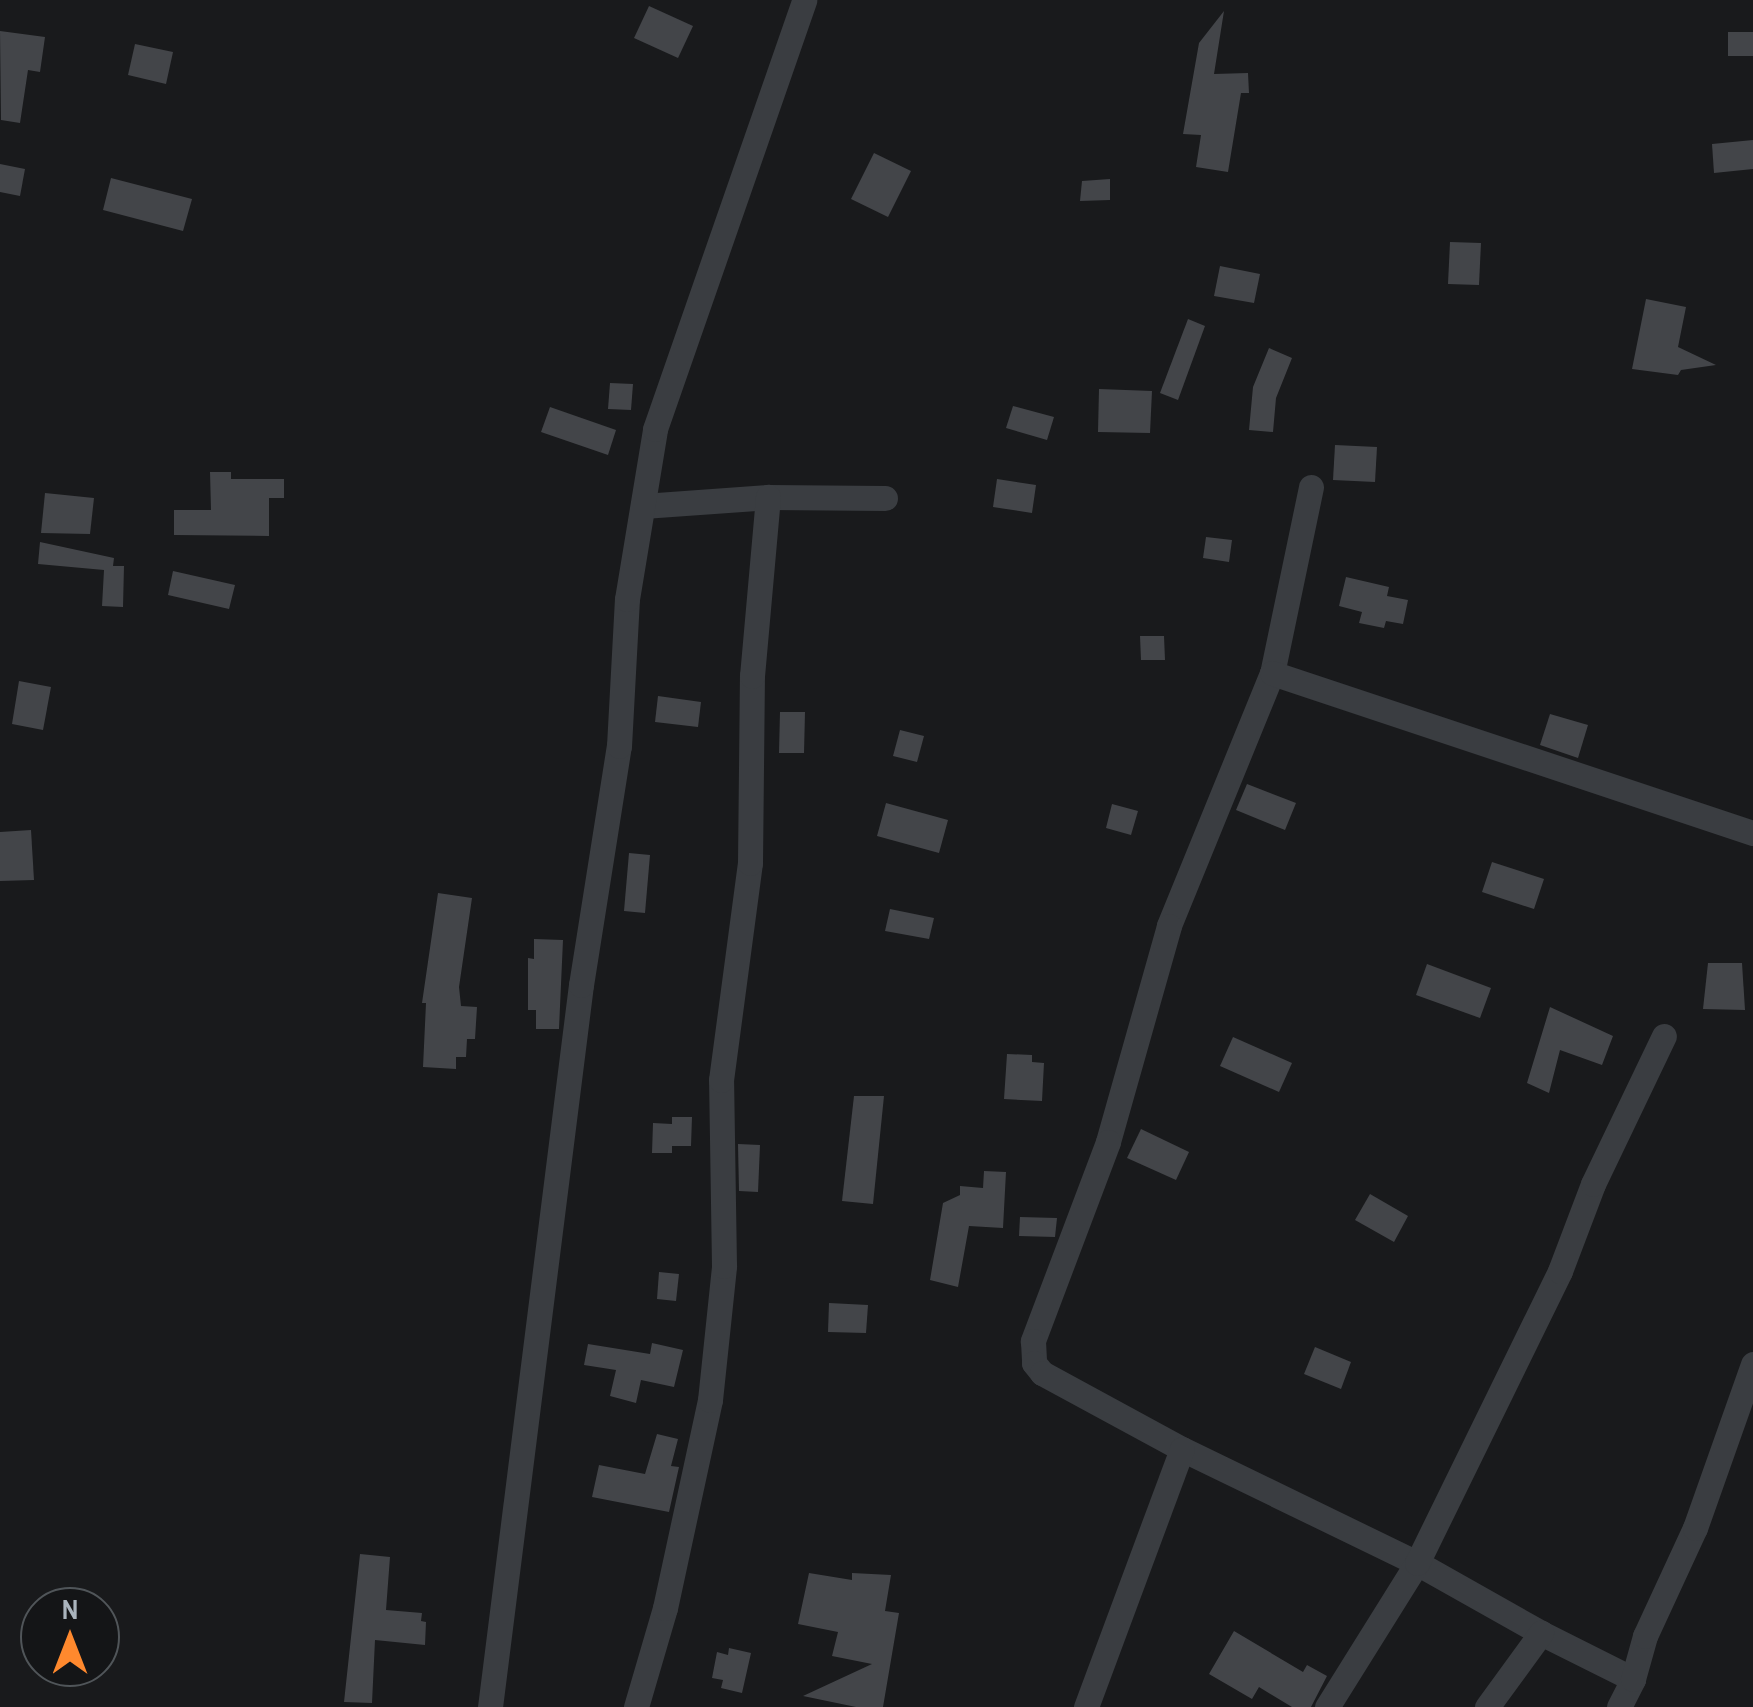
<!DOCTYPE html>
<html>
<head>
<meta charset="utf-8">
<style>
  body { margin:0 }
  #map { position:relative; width:1753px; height:1707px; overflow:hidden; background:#191a1c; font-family:"Archivo Narrow",sans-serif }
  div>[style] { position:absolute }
  .building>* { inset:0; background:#434549 }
  .minor>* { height:25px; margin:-12.5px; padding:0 12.5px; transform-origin:12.5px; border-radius:12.5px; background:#3a3d41 }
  span { translate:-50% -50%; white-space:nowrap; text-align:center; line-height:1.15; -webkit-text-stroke:8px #141517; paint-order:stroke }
  .north { position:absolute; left:20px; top:1587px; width:100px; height:100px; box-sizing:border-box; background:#141517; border:2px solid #505559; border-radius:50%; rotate:0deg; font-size:28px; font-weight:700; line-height:40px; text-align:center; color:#aab4bd }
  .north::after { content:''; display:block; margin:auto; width:35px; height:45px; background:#ff892e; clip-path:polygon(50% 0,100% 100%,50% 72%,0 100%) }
</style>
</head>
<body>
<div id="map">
  <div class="building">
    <div style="clip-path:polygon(649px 6px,693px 26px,678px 58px,634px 38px)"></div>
    <div style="clip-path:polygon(1224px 11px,1214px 74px,1248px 73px,1249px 93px,1241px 93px,1228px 172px,1196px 167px,1201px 135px,1183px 134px,1199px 43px)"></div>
    <div style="clip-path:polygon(0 31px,45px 37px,40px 72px,28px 70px,20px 123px,1px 120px)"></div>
    <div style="clip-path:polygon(1728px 32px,1753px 32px,1753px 56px,1728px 56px)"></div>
    <div style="clip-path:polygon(135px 44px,173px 52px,166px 84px,128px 75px)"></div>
    <div style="clip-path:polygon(1753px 140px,1753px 169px,1714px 173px,1712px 144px)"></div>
    <div style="clip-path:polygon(874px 153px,911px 171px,888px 217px,851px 199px)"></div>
    <div style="clip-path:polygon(0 164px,25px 169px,20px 196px,0 192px)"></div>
    <div style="clip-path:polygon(111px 178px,192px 199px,183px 231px,103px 210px)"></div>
    <div style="clip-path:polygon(1110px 179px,1110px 200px,1080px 201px,1082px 181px)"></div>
    <div style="clip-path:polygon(1450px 242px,1481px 243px,1479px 285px,1448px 284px)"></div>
    <div style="clip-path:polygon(1220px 266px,1260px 274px,1254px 303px,1214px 296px)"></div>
    <div style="clip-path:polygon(1646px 299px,1686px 307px,1678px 347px,1716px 365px,1681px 370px,1678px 375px,1632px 369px)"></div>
    <div style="clip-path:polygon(1188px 319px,1205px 326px,1178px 400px,1160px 393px)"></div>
    <div style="clip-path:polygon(1269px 348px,1292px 358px,1276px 398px,1273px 432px,1249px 430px,1253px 387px)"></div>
    <div style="clip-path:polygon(610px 383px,633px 384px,631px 410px,608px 409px)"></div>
    <div style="clip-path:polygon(1099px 389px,1152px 391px,1150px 433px,1098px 432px)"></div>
    <div style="clip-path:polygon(1013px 406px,1054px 417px,1047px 440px,1006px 428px)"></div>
    <div style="clip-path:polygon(550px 407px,616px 430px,608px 455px,541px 432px)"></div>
    <div style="clip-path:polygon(1335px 445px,1377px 447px,1375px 482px,1333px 480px)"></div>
    <div style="clip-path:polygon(210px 472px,231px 472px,231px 479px,284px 479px,284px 498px,269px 498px,269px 536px,174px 535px,174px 510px,211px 510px)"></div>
    <div style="clip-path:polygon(997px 479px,1036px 485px,1032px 513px,993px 507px)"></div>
    <div style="clip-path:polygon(45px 493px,94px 498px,90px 534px,41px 533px)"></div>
    <div style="clip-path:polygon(1206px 537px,1232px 540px,1229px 562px,1203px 558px)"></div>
    <div style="clip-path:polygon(40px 542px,114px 558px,113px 566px,124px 566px,123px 607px,102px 606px,104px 570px,38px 564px)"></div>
    <div style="clip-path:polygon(173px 571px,235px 585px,229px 609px,168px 595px)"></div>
    <div style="clip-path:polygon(1346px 577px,1389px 587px,1387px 596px,1408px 600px,1403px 624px,1386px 621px,1384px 628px,1359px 623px,1362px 612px,1339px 606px)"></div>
    <div style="clip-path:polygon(1140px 636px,1164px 636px,1165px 660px,1141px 660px)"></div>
    <div style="clip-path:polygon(19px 681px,51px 687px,43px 730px,12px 724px)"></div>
    <div style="clip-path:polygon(658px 696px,701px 702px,698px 727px,655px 722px)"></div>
    <div style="clip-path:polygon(780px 712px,805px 712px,804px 753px,779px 753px)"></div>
    <div style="clip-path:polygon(1550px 714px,1588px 725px,1578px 758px,1540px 745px)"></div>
    <div style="clip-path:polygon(900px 730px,924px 736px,917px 762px,893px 756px)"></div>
    <div style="clip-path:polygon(1247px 784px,1296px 803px,1285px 830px,1236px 810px)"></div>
    <div style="clip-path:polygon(886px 803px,948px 820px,939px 853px,877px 836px)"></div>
    <div style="clip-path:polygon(1112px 804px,1138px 811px,1131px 835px,1106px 828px)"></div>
    <div style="clip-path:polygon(31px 830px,34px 880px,0 881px,0 832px)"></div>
    <div style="clip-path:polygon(629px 853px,650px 855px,645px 913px,624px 911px)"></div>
    <div style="clip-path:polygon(1492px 862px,1544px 879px,1534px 909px,1482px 892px)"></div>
    <div style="clip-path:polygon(438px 893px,472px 898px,459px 987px,461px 1006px,477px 1007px,475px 1039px,467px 1039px,466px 1057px,456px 1057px,456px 1069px,423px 1067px,426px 1003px,422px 1003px)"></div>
    <div style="clip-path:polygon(890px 909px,934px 918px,929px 939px,885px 931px)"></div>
    <div style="clip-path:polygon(534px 939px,563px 940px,559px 1029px,536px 1029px,536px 1010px,528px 1010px,528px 958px,534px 959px)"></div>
    <div style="clip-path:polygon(1708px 963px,1742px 963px,1745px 1010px,1703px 1009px)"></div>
    <div style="clip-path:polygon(1427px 964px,1491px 988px,1480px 1018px,1416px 995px)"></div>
    <div style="clip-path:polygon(1550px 1007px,1613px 1036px,1602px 1065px,1560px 1050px,1549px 1093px,1527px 1083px)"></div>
    <div style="clip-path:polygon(1233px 1037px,1292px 1063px,1279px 1092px,1220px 1066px)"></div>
    <div style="clip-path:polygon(1007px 1054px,1032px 1055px,1032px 1062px,1044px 1063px,1042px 1101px,1004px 1099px)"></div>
    <div style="clip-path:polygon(854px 1096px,884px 1096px,873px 1204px,842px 1201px)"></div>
    <div style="clip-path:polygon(672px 1117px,692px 1117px,691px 1146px,672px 1146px,672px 1153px,652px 1153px,653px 1123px,672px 1124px)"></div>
    <div style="clip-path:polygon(1141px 1129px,1189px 1152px,1176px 1180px,1127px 1158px)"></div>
    <div style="clip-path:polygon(738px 1144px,760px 1145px,758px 1192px,739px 1191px)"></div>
    <div style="clip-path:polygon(984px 1171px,1006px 1172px,1003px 1228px,969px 1226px,958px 1287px,930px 1280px,943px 1203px,960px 1195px,960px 1186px,983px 1188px)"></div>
    <div style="clip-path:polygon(1370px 1194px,1408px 1216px,1394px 1242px,1355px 1220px)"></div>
    <div style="clip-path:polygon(1020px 1217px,1057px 1218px,1055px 1237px,1019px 1236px)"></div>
    <div style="clip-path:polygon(659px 1272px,679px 1274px,676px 1301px,657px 1299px)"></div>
    <div style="clip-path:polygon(829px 1303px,868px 1305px,866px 1333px,828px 1332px)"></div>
    <div style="clip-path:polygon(652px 1343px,683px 1350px,674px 1387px,641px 1380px,636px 1403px,610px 1396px,616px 1370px,584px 1365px,588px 1344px,650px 1354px)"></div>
    <div style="clip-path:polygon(1315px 1347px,1351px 1362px,1341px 1389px,1304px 1374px)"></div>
    <div style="clip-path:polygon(657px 1434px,678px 1439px,671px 1466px,679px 1467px,669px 1512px,592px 1497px,599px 1465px,645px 1474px)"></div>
    <div style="clip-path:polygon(360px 1554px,390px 1557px,386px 1610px,422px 1613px,421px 1621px,426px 1622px,425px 1645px,375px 1640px,372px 1703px,344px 1702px)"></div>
    <div style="clip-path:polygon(809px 1573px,852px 1580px,852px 1573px,891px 1575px,885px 1611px,899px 1613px,883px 1707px,856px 1707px,803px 1696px,872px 1664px,832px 1656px,838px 1632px,798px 1624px)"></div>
    <div style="clip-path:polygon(1234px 1631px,1303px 1672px,1307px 1665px,1327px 1676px,1311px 1707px,1292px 1707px,1259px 1687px,1252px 1699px,1209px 1674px)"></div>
    <div style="clip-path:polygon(729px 1648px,751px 1653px,742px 1693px,721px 1688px,723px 1680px,712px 1678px,717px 1652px,728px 1655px)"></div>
  </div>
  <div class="minor">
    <div style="left:1311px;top:487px;width:190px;rotate:101.8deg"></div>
    <div style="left:1272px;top:673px;width:273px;rotate:112.2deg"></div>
    <div style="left:1169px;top:926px;width:224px;rotate:105.8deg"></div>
    <div style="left:1108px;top:1142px;width:213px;rotate:110.7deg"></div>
    <div style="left:1033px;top:1341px;width:22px;rotate:87deg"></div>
    <div style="left:1034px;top:1363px;width:13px;rotate:51deg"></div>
    <div style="left:1042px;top:1373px;width:159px;rotate:28.5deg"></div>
    <div style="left:1182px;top:1449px;width:261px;rotate:25.9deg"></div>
    <div style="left:1417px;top:1563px;width:142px;rotate:29.4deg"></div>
    <div style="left:1541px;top:1633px;width:103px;rotate:26.6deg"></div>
    <div style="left:643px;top:506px;width:125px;rotate:-4.1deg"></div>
    <div style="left:768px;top:497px;width:117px;rotate:0.5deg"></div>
    <div style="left:1272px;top:673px;width:507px;rotate:18.4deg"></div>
    <div style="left:490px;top:1707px;width:728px;rotate:-82.82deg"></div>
    <div style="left:581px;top:985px;width:242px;rotate:-81deg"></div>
    <div style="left:619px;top:746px;width:147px;rotate:-86.9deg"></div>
    <div style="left:627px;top:599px;width:172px;rotate:-80.6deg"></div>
    <div style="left:655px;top:429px;width:454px;rotate:-70.8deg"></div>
    <div style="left:636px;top:1707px;width:103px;rotate:-73.7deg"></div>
    <div style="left:665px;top:1608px;width:213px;rotate:-77.8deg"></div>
    <div style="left:710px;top:1400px;width:135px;rotate:-84deg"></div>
    <div style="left:724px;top:1266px;width:186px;rotate:-90.9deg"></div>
    <div style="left:721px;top:1080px;width:219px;rotate:-82.4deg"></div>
    <div style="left:750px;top:863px;width:187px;rotate:-89.4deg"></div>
    <div style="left:752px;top:676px;width:180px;rotate:-84.9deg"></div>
    <div style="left:1086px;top:1707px;width:275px;rotate:-69.6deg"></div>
    <div style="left:1327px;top:1707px;width:170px;rotate:-58deg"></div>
    <div style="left:1417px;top:1563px;width:325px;rotate:-63.9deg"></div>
    <div style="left:1560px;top:1271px;width:93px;rotate:-69.2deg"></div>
    <div style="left:1593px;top:1184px;width:164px;rotate:-64.4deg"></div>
    <div style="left:1487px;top:1707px;width:92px;rotate:-53.9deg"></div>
    <div style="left:1619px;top:1707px;width:31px;rotate:-63deg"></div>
    <div style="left:1633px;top:1679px;width:45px;rotate:-74.4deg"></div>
    <div style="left:1645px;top:1636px;width:119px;rotate:-65.2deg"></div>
    <div style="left:1695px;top:1528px;width:174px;rotate:-70.5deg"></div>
  </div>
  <div class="north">N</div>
</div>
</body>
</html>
